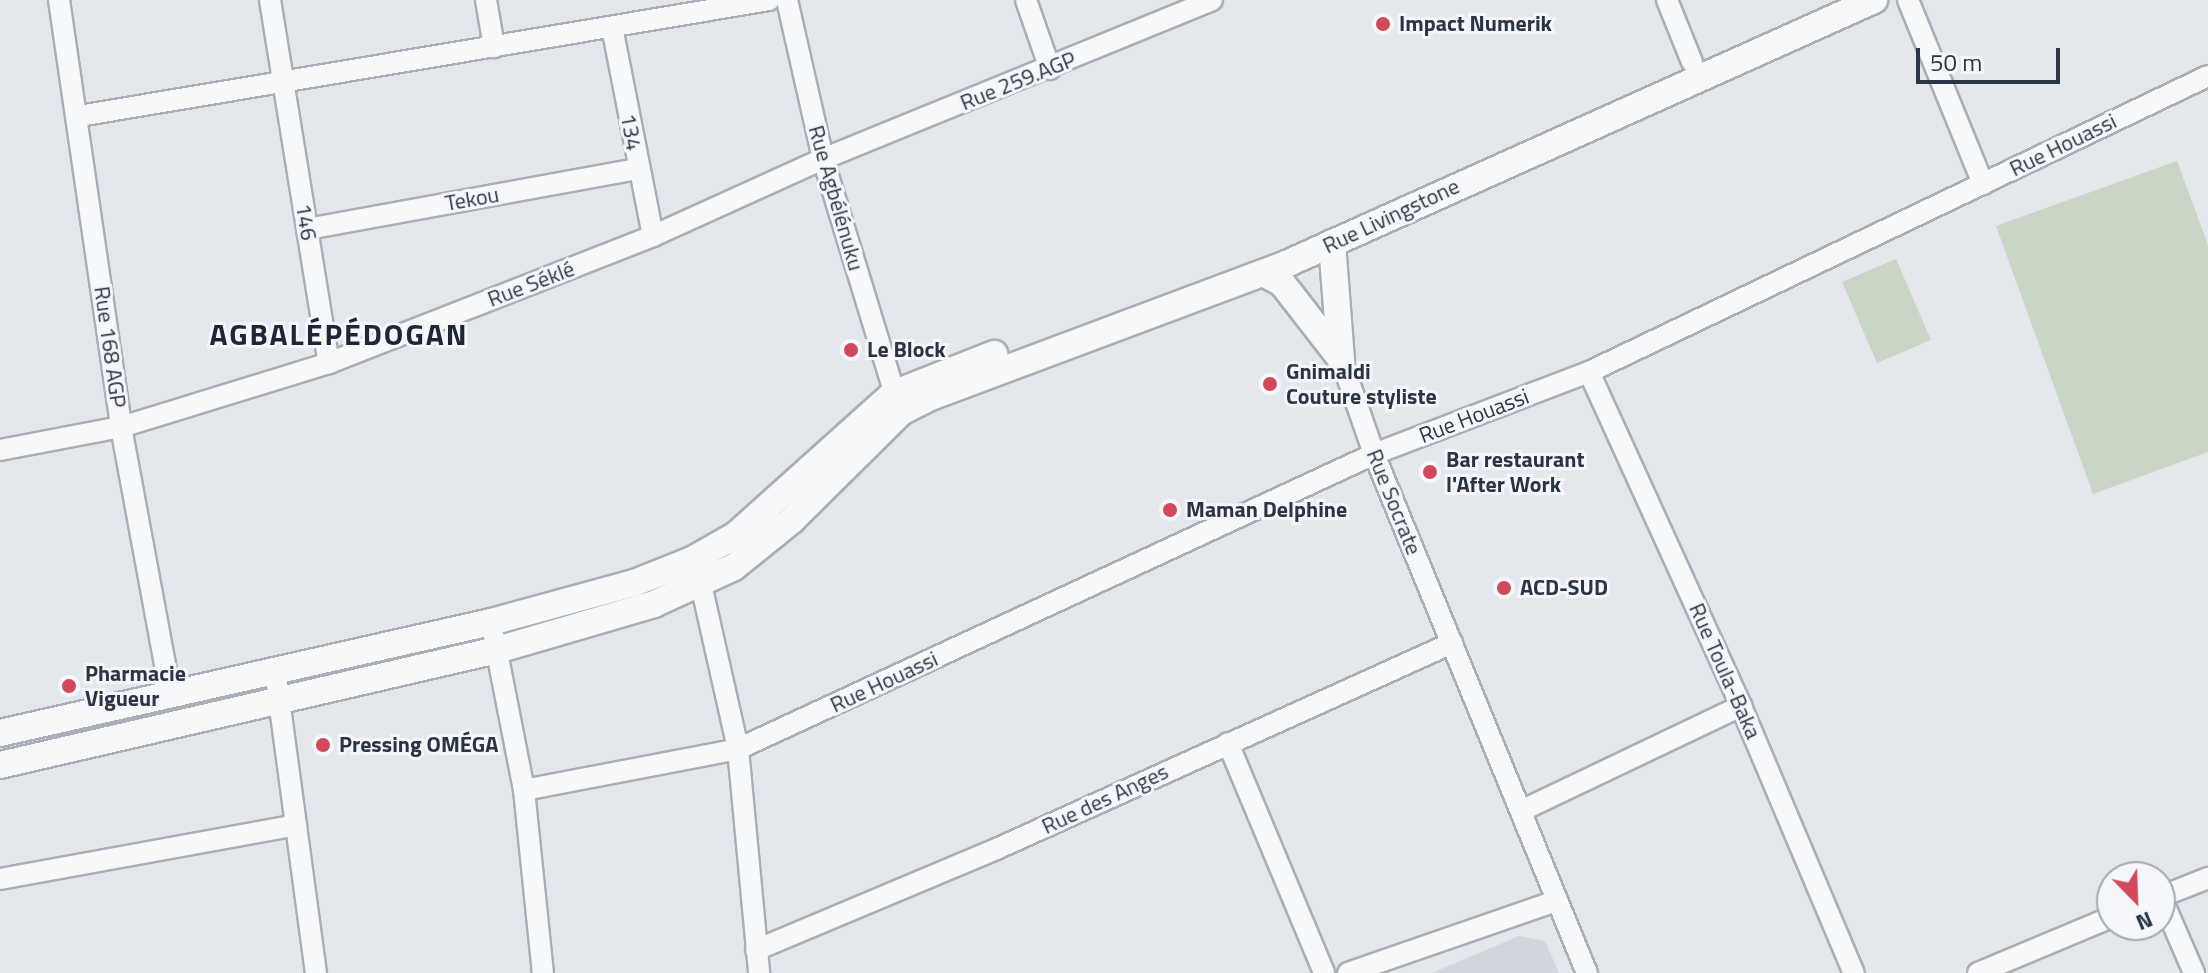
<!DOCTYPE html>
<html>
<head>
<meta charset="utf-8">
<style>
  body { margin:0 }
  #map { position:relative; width:2208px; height:973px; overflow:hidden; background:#e4e7ec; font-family:"Titillium Web",sans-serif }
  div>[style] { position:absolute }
  .built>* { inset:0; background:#d2d6de }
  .green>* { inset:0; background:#c9d6c5 }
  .roads { filter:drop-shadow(2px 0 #a9aeb7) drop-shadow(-2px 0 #a9aeb7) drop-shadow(0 2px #a9aeb7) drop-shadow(0 -2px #a9aeb7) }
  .minor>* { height:20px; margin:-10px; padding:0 10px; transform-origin:10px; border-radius:10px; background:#f7f8fa }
  .tertiary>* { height:26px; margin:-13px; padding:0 13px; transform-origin:13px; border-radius:13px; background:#f7f8fa }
  .dots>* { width:22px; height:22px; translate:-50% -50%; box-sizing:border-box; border:4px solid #f4f6f9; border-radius:50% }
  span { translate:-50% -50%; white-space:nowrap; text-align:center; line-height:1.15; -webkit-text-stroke:6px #f4f6f9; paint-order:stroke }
  .poi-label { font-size:22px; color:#2b3445; font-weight:700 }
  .left { translate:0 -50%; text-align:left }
  .street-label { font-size:22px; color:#2b3445 }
  .district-label { font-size:30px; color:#1d2536; font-weight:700; letter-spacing:2px }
  .north { position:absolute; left:2096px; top:861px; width:80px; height:80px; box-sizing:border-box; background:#f4f6f9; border:2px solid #a4a8b1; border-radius:50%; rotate:157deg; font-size:22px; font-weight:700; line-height:32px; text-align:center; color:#2b3445 }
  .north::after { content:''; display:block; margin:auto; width:28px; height:36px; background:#d1495b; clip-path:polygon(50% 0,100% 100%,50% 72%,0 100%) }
  .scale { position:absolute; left:1916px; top:48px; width:144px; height:36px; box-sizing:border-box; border:4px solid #2b3445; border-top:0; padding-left:10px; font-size:24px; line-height:28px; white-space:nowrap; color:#2b3445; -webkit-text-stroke:6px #f4f6f9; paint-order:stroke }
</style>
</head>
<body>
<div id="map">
  <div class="built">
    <div style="clip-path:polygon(1519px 936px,1545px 941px,1559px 973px,1432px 973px)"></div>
  </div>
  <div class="green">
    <div style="clip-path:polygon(2177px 161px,2208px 245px,2208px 452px,2093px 494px,1996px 226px)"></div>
    <div style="clip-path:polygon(1896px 259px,1931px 340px,1877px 363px,1842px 282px)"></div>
  </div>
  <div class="roads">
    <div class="minor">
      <div style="left:59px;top:0;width:431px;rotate:81.7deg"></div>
      <div style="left:121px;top:427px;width:269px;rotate:79.5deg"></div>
      <div style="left:270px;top:0;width:368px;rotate:80.8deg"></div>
      <div style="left:486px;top:0;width:48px;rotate:80.3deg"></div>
      <div style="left:787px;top:0;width:163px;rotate:77.2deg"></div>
      <div style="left:823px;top:159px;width:257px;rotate:73deg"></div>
      <div style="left:1026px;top:0;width:73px;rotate:70.8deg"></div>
      <div style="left:1667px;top:0;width:67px;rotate:68deg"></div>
      <div style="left:1908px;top:0;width:199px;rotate:67.8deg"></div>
      <div style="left:612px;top:27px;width:213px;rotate:78.9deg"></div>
      <div style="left:79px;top:116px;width:700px;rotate:-9.54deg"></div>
      <div style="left:307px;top:229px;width:336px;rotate:-10.3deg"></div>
      <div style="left:1341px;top:359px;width:101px;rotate:70.8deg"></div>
      <div style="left:1374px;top:454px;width:561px;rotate:67.69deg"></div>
      <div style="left:1589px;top:372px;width:367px;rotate:65.5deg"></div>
      <div style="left:1741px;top:706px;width:290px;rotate:67.1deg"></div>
      <div style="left:0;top:450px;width:123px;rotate:-10.8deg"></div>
      <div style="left:121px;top:427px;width:218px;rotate:-17.1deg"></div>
      <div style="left:329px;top:363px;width:348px;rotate:-21.4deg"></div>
      <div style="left:653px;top:236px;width:187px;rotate:-24.4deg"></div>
      <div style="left:823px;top:159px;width:420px;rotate:-22.2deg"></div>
      <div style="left:698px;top:571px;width:182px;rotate:77.3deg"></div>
      <div style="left:738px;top:749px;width:225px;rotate:84.6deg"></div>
      <div style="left:494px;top:637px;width:156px;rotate:78.9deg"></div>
      <div style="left:524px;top:790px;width:184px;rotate:84.1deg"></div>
      <div style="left:275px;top:670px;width:306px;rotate:82.3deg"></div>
      <div style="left:1228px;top:743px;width:249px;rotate:67.3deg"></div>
      <div style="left:524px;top:790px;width:218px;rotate:-10.8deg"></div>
      <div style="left:738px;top:749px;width:701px;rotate:-24.88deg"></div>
      <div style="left:1374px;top:454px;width:230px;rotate:-20.9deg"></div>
      <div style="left:1589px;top:372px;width:686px;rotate:-25.56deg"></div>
      <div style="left:1523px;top:810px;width:242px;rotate:-25.5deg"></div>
      <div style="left:0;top:879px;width:301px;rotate:-10.3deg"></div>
      <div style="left:2160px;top:897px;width:52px;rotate:-21.6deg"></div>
      <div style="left:2161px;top:897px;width:83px;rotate:66.5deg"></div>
      <div style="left:756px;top:950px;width:256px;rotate:-22.8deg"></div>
      <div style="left:992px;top:851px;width:505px;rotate:-24.33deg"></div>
      <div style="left:1348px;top:973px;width:220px;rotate:-19.1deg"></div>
      <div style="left:1978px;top:973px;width:145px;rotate:-22.7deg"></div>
    </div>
    <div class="tertiary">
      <div style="left:1332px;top:243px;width:116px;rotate:85.6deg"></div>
      <div style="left:1263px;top:273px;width:21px;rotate:28deg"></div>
      <div style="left:1282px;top:283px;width:96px;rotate:52.2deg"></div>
      <div style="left:0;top:733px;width:503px;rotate:-12.74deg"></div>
      <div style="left:491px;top:622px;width:148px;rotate:-15.3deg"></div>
      <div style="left:634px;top:583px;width:62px;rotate:-21.6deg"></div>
      <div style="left:692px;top:560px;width:51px;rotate:-29.6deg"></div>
      <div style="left:736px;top:535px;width:211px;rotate:-41.9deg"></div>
      <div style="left:893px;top:394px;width:109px;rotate:-21.6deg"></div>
      <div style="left:0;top:765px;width:510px;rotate:-13.03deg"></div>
      <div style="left:497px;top:650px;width:164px;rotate:-16.3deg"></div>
      <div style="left:654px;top:604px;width:88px;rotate:-24.8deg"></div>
      <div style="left:734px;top:567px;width:75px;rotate:-39deg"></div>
      <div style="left:792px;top:520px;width:153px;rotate:-44.7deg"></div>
      <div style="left:901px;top:412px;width:30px;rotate:-27deg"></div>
      <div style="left:928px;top:398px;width:380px;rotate:-20.5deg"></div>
      <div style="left:1284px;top:265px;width:647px;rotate:-24.19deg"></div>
    </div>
  </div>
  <div class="dots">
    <div style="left:1383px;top:24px;background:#d1495b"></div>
    <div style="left:851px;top:350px;background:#d1495b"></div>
    <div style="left:1270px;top:384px;background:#d1495b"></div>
    <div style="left:1430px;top:472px;background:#d1495b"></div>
    <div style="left:1170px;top:510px;background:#d1495b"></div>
    <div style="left:1504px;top:588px;background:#d1495b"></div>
    <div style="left:69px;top:686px;background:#d1495b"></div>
    <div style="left:323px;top:745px;background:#d1495b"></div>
  </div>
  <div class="poi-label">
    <span class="left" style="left:1399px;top:24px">Impact Numerik</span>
    <span class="left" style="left:867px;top:350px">Le Block</span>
    <span class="left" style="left:1286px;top:384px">Gnimaldi<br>Couture styliste</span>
    <span class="left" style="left:1446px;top:472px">Bar restaurant<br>l'After Work</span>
    <span class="left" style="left:1186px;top:510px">Maman Delphine</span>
    <span class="left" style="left:1520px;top:588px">ACD-SUD</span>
    <span class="left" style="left:85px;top:686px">Pharmacie<br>Vigueur</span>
    <span class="left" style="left:339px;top:745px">Pressing OMÉGA</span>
  </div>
  <div class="street-label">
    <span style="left:1018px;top:81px;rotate:-22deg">Rue 259.AGP</span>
    <span style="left:631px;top:132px;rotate:80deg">134</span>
    <span style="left:2063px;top:145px;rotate:-26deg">Rue Houassi</span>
    <span style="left:836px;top:198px;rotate:74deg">Rue Agbélénuku</span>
    <span style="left:472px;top:199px;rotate:-10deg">Tekou</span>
    <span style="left:1391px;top:216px;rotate:-25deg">Rue Livingstone</span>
    <span style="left:306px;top:222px;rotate:81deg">146</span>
    <span style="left:531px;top:284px;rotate:-21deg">Rue Séklé</span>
    <span style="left:110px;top:347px;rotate:82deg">Rue 168 AGP</span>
    <span style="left:1474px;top:416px;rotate:-21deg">Rue Houassi</span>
    <span style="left:1394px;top:502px;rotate:68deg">Rue Socrate</span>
    <span style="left:1725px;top:671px;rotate:66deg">Rue Toula-Baka</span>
    <span style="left:884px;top:682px;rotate:-25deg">Rue Houassi</span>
    <span style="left:1105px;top:799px;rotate:-25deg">Rue des Anges</span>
  </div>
  <div class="district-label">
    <span style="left:339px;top:334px">AGBALÉPÉDOGAN</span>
  </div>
  <div class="north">N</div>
  <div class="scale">50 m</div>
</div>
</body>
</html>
